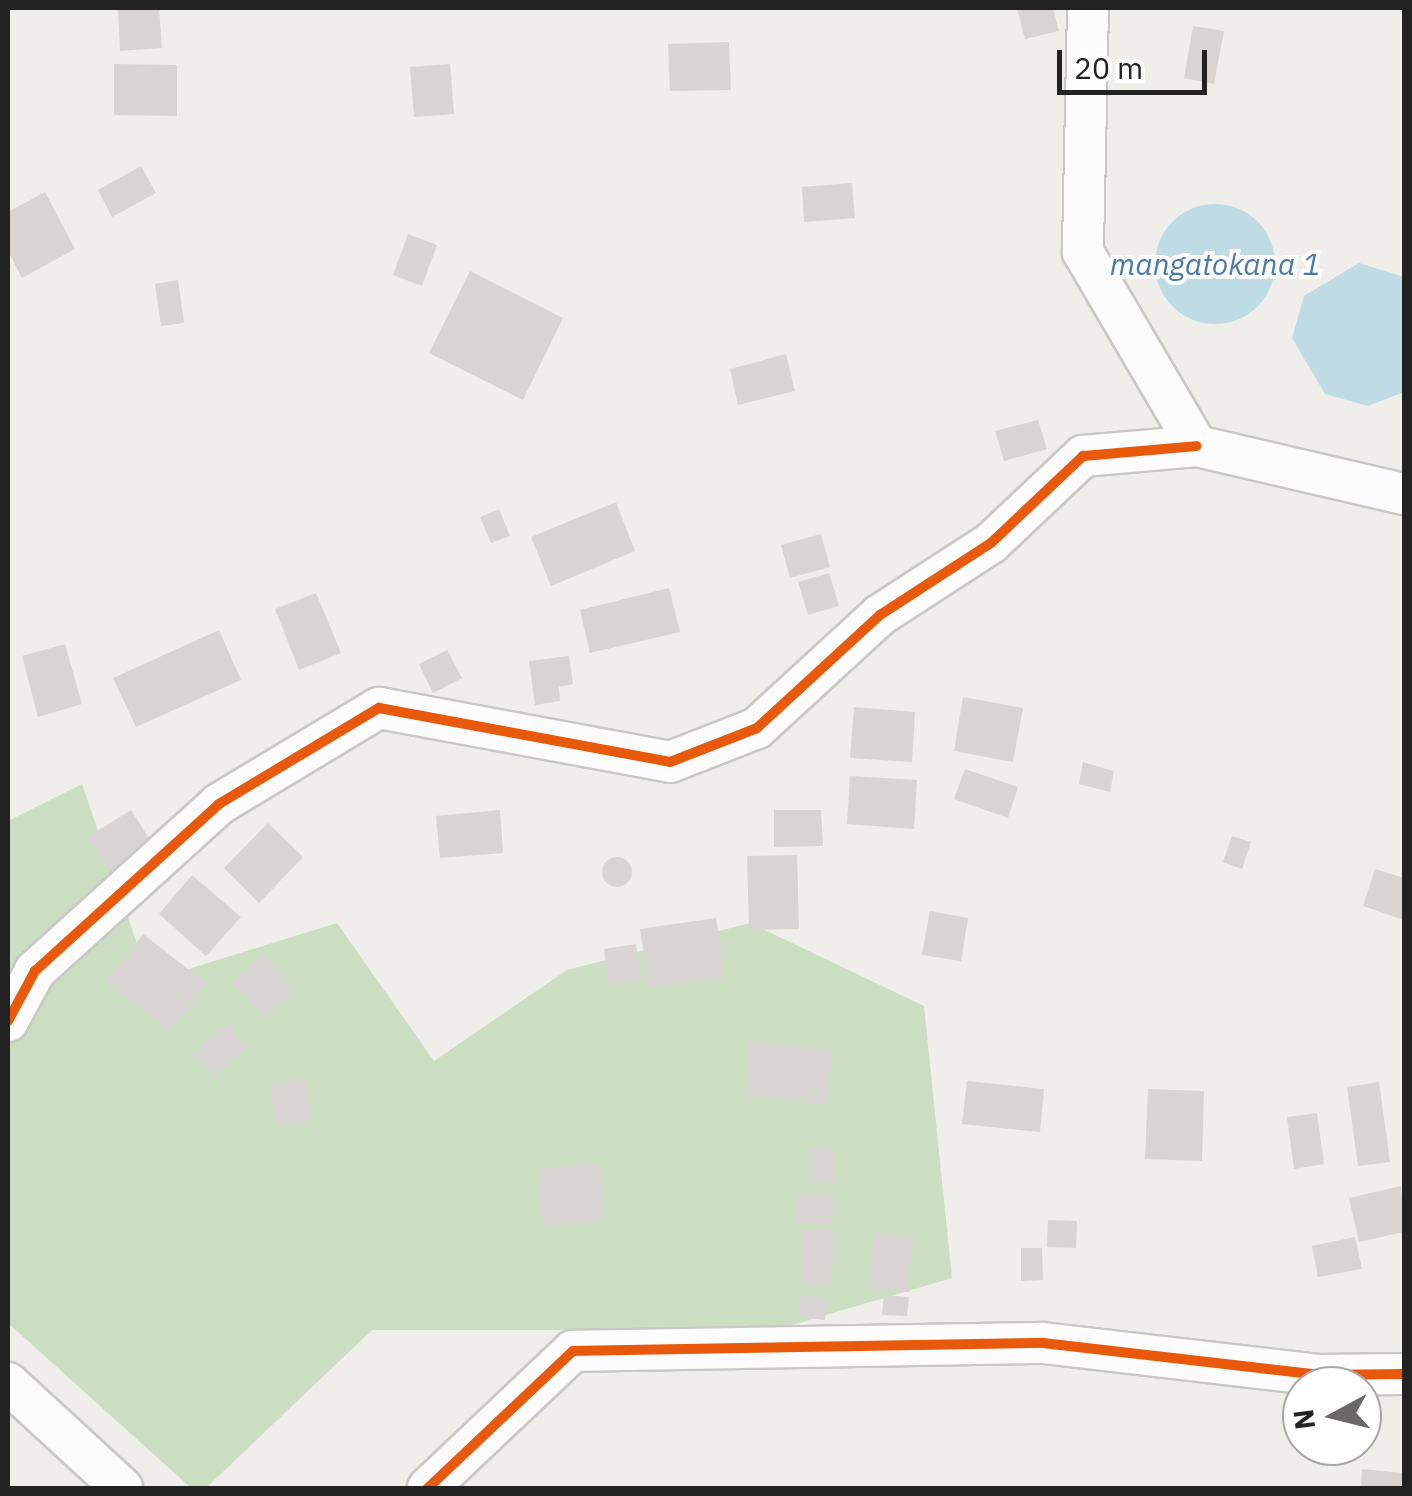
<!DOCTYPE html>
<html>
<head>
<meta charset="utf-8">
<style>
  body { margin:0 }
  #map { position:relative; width:1412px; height:1496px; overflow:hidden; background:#f0eeeb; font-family:"IBM Plex Sans",sans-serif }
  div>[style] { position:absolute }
  .forest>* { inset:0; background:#cbdec1 }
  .water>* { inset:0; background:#bfdbe3 }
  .round { border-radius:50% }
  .building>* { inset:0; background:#d7d4d2 }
  .roads { filter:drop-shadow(2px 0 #c9c8c7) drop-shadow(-2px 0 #c9c8c7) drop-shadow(0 2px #c9c8c7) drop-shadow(0 -2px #c9c8c7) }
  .minor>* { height:40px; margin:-20px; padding:0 20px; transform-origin:20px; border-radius:20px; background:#fdfcfc }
  .cycleway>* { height:10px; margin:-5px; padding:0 5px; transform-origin:5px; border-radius:5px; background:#e8590c }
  span { translate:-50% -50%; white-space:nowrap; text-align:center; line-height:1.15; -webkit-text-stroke:8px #fff; paint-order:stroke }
  .water-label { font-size:30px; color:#4a7aab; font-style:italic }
  .frame { position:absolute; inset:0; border:10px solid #222; pointer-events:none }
  .north { position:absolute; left:1282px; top:1366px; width:100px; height:100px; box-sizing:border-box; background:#fff; border:2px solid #a7a7a7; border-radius:50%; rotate:263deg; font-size:28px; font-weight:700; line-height:40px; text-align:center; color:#222 }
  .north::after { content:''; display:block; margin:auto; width:35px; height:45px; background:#6a6968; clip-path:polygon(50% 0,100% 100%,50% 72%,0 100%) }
  .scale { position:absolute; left:1057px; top:50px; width:150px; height:45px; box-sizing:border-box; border:5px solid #222; border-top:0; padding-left:12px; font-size:30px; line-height:35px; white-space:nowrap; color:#222; -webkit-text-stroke:8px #fff; paint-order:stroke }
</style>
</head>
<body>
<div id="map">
  <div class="forest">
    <div style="clip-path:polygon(82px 784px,150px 981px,337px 923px,434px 1061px,567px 970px,750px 923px,924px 1006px,952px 1278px,775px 1330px,372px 1330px,206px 1488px,191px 1488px,8px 1323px,8px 821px)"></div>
  </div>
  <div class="water">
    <div class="round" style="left:1155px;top:204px;width:120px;height:120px"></div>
    <div style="clip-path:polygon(1359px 263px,1404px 277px,1404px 392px,1368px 406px,1325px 394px,1292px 338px,1304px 296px)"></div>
  </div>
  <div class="building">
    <div style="clip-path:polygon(118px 8px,159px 8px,162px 48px,120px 51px)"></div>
    <div style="clip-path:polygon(1017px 8px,1053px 8px,1059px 31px,1025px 39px)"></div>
    <div style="clip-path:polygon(1193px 26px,1224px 31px,1214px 84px,1184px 78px)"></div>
    <div style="clip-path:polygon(729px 42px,731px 90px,670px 91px,668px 44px)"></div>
    <div style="clip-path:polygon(114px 64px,177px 65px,177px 116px,114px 115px)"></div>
    <div style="clip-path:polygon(450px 64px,454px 114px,414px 117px,410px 67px)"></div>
    <div style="clip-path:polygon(141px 166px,156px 193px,112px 217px,98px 190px)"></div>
    <div style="clip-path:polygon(852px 183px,855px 218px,804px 222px,802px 187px)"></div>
    <div style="clip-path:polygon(45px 192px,75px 249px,22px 278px,8px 251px,8px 212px)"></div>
    <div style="clip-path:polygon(408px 234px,437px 245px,422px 286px,393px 275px)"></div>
    <div style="clip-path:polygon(470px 271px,563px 318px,523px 400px,429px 353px)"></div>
    <div style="clip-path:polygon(178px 280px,184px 323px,161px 326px,155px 284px)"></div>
    <div style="clip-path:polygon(786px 354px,795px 391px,738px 405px,730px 369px)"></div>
    <div style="clip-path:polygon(1038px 420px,1047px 449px,1004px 461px,995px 431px)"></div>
    <div style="clip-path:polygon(616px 502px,635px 551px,551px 586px,531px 537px)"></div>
    <div style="clip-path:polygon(499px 509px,510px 536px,491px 543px,480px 517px)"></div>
    <div style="clip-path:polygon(821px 534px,830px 567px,790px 578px,781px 545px)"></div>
    <div style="clip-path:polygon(829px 573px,839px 606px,808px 615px,798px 582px)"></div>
    <div style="clip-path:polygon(669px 588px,680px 632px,590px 653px,580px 610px)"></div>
    <div style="clip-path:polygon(316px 593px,341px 653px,299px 670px,275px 609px)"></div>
    <div style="clip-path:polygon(219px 630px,241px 680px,136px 727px,113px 678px)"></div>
    <div style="clip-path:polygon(65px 644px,82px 704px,38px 717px,22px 656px)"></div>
    <div style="clip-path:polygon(447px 650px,462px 678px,433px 693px,419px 664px)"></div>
    <div style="clip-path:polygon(569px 656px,573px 684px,559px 687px,560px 701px,535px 705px,529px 661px)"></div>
    <div style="clip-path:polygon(963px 697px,1023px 708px,1013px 762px,954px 751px)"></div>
    <div style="clip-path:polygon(854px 707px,915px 712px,912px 762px,850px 758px)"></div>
    <div style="clip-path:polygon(1083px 762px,1114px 771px,1110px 792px,1079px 784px)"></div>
    <div style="clip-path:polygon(965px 769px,1018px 787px,1008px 818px,954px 799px)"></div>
    <div style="clip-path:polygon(850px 776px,917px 780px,914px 829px,847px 824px)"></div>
    <div style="clip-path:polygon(131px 810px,154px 846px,111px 873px,88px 837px)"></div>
    <div style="clip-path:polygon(500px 810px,503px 853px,440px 858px,436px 816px)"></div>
    <div style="clip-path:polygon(774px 810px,821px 810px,823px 846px,774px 847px)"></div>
    <div style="clip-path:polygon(268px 823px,303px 857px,259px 903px,224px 868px)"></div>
    <div style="clip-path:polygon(1232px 836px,1251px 842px,1242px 869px,1223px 862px)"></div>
    <div style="clip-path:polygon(797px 855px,799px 929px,749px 930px,747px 856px)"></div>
    <div class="round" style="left:602px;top:857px;width:30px;height:30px"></div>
    <div style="clip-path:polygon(1375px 869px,1404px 878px,1404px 920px,1363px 906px)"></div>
    <div style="clip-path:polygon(192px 875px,241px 917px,206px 956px,159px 914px)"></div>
    <div style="clip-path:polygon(930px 911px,968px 918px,961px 961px,922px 955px)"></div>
    <div style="clip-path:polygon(716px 918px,725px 977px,649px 988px,640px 929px)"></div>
    <div style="clip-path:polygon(143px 934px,206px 983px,170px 1031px,106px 982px)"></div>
    <div style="clip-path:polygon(636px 944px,641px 981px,609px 985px,604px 949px)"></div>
    <div style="clip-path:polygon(264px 955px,296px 991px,265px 1018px,234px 982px)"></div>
    <div style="clip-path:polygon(229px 1023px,248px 1047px,214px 1076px,194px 1052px)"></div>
    <div style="clip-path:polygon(751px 1041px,833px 1050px,827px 1105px,746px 1095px)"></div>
    <div style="clip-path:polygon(306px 1078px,312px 1121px,276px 1126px,269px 1083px)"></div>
    <div style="clip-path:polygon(967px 1081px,1044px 1089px,1040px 1132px,962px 1124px)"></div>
    <div style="clip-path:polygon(1379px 1082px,1390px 1162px,1358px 1166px,1347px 1087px)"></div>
    <div style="clip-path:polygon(1148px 1089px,1204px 1091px,1202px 1161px,1145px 1159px)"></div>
    <div style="clip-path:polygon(1317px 1113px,1324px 1164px,1294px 1169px,1287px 1117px)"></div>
    <div style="clip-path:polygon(810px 1148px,836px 1149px,834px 1183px,809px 1182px)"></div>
    <div style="clip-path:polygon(600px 1163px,605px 1221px,543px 1226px,538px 1169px)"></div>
    <div style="clip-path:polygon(1401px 1186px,1404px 1232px,1359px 1242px,1349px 1198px)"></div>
    <div style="clip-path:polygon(798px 1193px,834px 1194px,832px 1225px,796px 1223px)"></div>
    <div style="clip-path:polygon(1048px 1220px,1077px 1221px,1076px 1248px,1047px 1247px)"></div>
    <div style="clip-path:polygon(801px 1229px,833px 1229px,832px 1286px,801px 1286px)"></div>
    <div style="clip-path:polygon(874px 1233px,913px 1236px,909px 1292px,870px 1289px)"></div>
    <div style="clip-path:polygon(1355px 1237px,1362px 1269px,1318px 1277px,1312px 1246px)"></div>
    <div style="clip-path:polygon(1021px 1248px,1042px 1248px,1043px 1280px,1021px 1281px)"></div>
    <div style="clip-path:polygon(801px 1295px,827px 1298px,825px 1320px,799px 1317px)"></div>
    <div style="clip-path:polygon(884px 1295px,909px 1297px,907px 1316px,882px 1315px)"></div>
    <div style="clip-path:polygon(1362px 1469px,1404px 1473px,1404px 1488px,1361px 1488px)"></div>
  </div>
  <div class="roads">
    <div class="minor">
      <div style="left:1088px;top:8px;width:244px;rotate:91.2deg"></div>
      <div style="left:1083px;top:252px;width:225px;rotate:59.6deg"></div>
      <div style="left:1197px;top:446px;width:212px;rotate:13.1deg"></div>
      <div style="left:8px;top:1021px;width:57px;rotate:-61.6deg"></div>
      <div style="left:35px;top:971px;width:248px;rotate:-42.2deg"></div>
      <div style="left:219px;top:804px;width:187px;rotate:-31deg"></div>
      <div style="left:379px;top:708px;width:296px;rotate:10.5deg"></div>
      <div style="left:670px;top:762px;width:93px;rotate:-21.3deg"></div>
      <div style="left:757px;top:728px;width:167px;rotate:-42.6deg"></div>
      <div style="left:880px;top:615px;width:132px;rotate:-33deg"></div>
      <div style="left:991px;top:543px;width:127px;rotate:-43.4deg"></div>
      <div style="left:1083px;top:456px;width:114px;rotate:-5deg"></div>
      <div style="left:8px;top:1383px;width:155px;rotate:42.6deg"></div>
      <div style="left:428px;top:1488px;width:199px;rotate:-43.4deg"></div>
      <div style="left:573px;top:1351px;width:470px;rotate:-1deg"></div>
      <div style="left:1043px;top:1343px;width:279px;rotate:6.6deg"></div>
      <div style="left:1320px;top:1375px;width:84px;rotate:-0.7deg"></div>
    </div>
  </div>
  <div class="cycleway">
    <div style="left:8px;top:1021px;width:57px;rotate:-61.6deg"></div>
    <div style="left:35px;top:971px;width:248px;rotate:-42.2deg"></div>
    <div style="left:219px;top:804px;width:187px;rotate:-31deg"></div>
    <div style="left:379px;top:708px;width:296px;rotate:10.5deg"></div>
    <div style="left:670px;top:762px;width:93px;rotate:-21.3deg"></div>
    <div style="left:757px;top:728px;width:167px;rotate:-42.6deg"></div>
    <div style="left:880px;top:615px;width:132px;rotate:-33deg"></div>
    <div style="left:991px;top:543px;width:127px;rotate:-43.4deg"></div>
    <div style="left:1083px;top:456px;width:114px;rotate:-5deg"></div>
    <div style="left:428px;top:1488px;width:199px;rotate:-43.4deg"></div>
    <div style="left:573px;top:1351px;width:470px;rotate:-1deg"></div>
    <div style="left:1043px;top:1343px;width:279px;rotate:6.6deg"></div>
    <div style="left:1320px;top:1375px;width:84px;rotate:-0.7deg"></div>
  </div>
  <div class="water-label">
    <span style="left:1215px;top:264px">mangatokana 1</span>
  </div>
  <div class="frame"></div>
  <div class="north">N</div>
  <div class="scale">20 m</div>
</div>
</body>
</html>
